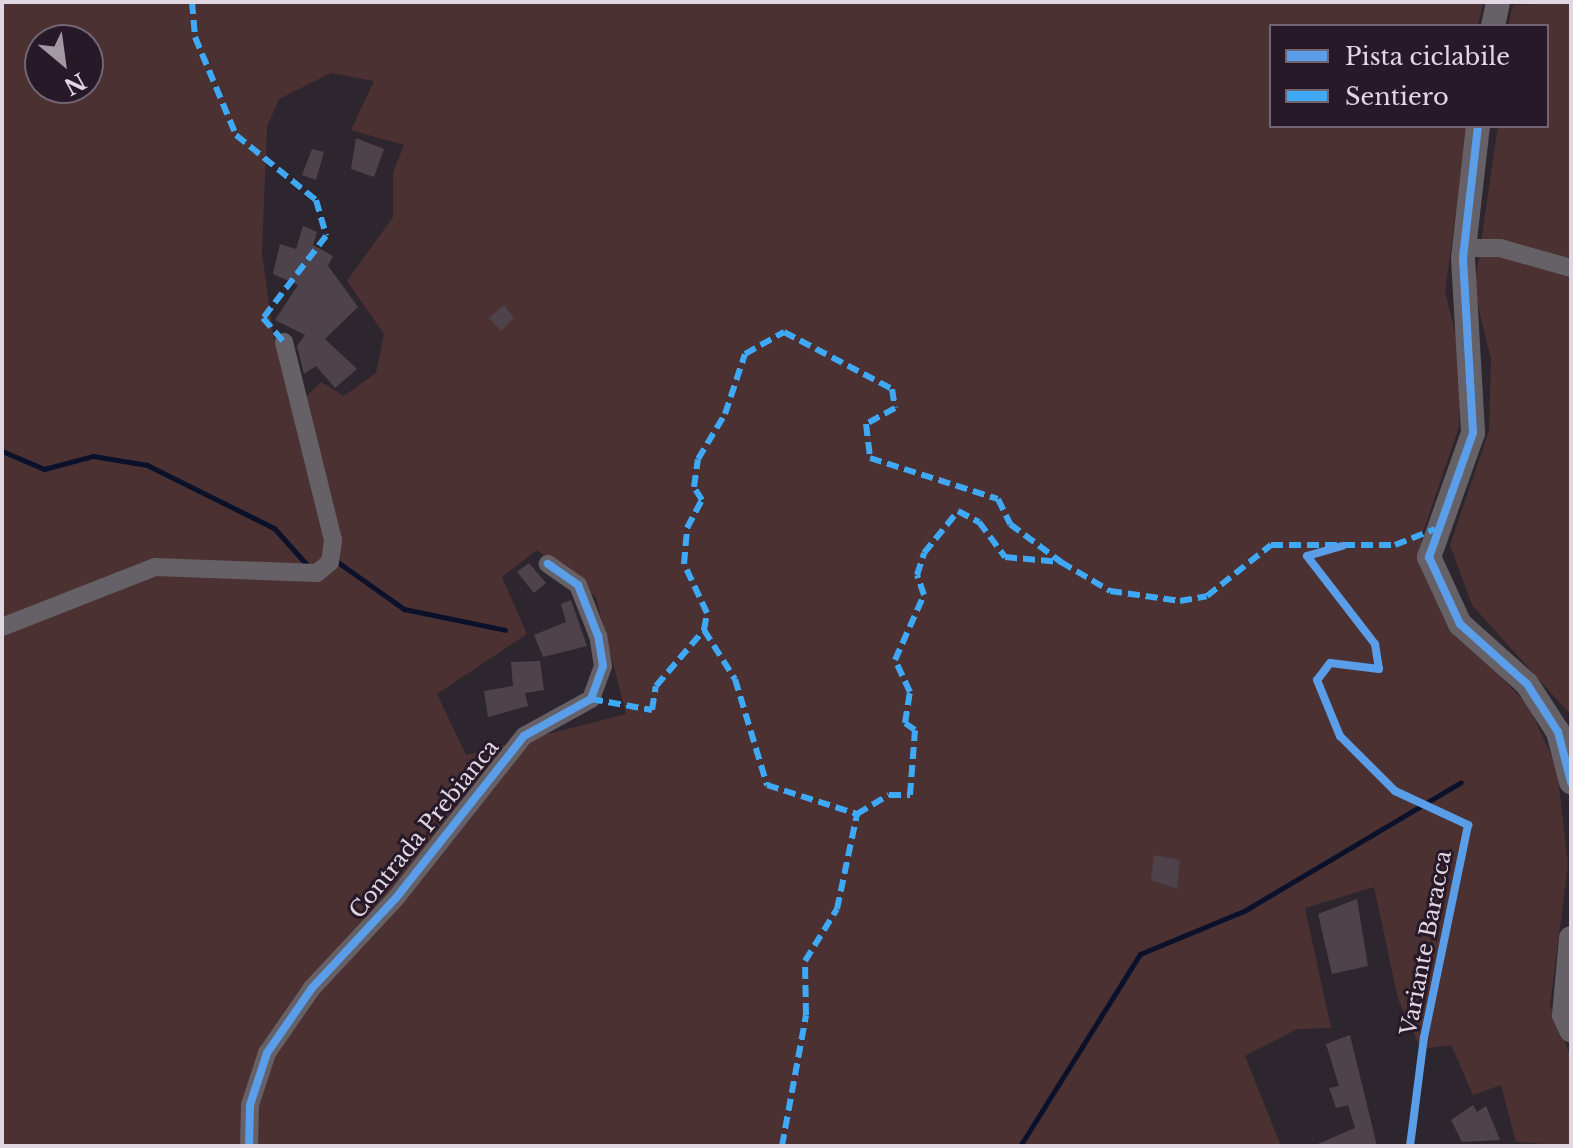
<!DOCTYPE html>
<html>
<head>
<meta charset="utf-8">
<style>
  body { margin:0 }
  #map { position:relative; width:1573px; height:1148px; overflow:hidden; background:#2e262e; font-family:"Libre Baskerville",serif }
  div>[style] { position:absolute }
  .green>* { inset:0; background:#4b3132 }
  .stream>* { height:5px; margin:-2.5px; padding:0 2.5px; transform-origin:2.5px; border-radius:2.5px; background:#0b112b }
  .building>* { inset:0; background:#4e434a }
  .street>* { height:18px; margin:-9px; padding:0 9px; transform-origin:9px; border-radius:9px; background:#666067 }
  .secondary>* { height:24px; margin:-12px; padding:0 12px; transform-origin:12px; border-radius:12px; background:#666067 }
  .quiet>* { height:6px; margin-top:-3px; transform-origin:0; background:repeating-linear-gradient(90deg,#3fa9f5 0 12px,transparent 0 18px) }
  .cycleway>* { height:8px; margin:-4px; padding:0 4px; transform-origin:4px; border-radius:4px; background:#5a9eea }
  span { translate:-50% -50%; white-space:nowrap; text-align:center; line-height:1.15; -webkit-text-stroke:6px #271928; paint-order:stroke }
  .street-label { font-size:22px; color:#e1d7e2 }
  .frame { position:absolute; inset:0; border:4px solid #e1d7e2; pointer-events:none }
  .legend { position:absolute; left:1269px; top:24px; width:280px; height:104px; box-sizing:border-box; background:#271928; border:2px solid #716572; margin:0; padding:10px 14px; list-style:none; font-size:24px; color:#e1d7e2 }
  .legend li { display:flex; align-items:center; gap:16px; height:40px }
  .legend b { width:40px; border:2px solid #716572 }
  .north { position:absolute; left:24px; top:24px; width:80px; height:80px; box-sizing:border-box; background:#271928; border:2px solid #716572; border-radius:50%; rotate:151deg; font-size:22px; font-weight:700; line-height:32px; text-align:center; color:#e1d7e2 }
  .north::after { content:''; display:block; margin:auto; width:28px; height:36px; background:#a299a3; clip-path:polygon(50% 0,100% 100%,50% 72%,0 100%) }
</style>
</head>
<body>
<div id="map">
  <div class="green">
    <div style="clip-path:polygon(evenodd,2px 2px,1483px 2px,1478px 26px,1271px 26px,1271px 126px,1468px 126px,1445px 291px,1462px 362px,1459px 427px,1421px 538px,1421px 559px,1447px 620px,1528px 705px,1557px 768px,1568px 865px,1550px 1006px,1571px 1057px,1571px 1146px,1516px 1142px,1501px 1085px,1473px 1095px,1451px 1045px,1421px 1049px,1398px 999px,1374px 887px,1305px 908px,1331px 1028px,1297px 1029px,1245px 1056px,1281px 1146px,2px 1146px,2px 2px,40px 40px,88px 40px,88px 88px,40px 88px,40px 40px,2px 2px,331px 73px,374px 81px,351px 130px,404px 145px,393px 172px,393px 217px,347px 281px,384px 334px,376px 373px,344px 396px,321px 382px,300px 403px,273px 334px,262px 253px,267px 127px,279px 99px,331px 73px,2px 2px,537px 550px,596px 597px,626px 714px,466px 755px,437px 694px,527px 634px,502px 577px,537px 550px)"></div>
    <div style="clip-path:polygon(1571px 2px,1571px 715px,1472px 605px,1450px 545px,1489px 431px,1491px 359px,1474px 290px,1498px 126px,1547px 126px,1547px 26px,1508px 26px,1513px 5px)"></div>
  </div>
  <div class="stream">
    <div style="left:2px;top:451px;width:46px;rotate:23.2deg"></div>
    <div style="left:44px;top:469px;width:51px;rotate:-14.9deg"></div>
    <div style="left:93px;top:456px;width:55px;rotate:9.5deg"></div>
    <div style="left:147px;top:465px;width:142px;rotate:26.4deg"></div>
    <div style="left:274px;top:528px;width:51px;rotate:48.2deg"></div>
    <div style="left:339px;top:563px;width:80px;rotate:35.3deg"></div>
    <div style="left:404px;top:609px;width:103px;rotate:11.7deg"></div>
    <div style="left:1020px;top:1146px;width:226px;rotate:-58deg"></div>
    <div style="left:1140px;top:954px;width:113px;rotate:-22.5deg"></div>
    <div style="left:1244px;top:911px;width:252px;rotate:-30.7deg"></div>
  </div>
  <div class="building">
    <div style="clip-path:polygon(356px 138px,384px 149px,374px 177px,351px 169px)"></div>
    <div style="clip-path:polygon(312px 149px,324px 152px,316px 180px,302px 175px)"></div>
    <div style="clip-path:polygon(303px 226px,317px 232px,313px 245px,333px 256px,328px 266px,358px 307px,325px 339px,357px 369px,335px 388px,316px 366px,304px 374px,297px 346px,305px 335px,275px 320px,298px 285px,273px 274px,280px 244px,296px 249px)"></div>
    <div style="clip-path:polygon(504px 305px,514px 318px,501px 331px,489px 318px)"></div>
    <div style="clip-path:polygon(529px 563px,546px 583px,534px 593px,517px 572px)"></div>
    <div style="clip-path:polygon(571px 600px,587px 646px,543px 657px,534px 635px,566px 622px,561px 604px)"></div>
    <div style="clip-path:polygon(540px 661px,544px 690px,525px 693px,528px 706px,488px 717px,484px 691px,513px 686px,511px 662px)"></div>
    <div style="clip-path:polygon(1154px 855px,1180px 860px,1177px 889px,1151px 880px)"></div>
    <div style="clip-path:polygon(1357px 899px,1368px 966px,1332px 974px,1318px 914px)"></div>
    <div style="clip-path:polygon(1350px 1035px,1377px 1146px,1313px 1146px,1355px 1128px,1348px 1105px,1336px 1108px,1329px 1088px,1339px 1086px,1326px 1044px)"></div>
    <div style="clip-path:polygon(1473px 1105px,1477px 1112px,1486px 1106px,1500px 1140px,1462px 1142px,1451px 1120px)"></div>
  </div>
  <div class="street">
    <div style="left:1464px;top:248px;width:36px"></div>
    <div style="left:1500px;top:248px;width:74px;rotate:15.7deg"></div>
    <div style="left:2px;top:627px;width:164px;rotate:-21.4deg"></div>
    <div style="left:155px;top:567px;width:162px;rotate:2.1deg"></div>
    <div style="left:317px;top:573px;width:17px;rotate:-40deg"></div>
    <div style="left:330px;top:562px;width:22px;rotate:-82deg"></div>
    <div style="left:333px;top:540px;width:204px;rotate:-103.9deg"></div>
    <div style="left:249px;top:1146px;width:41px;rotate:-88.6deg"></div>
    <div style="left:250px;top:1105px;width:55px;rotate:-71.9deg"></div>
    <div style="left:267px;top:1053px;width:79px;rotate:-55.3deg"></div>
    <div style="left:312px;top:988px;width:123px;rotate:-47deg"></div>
    <div style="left:396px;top:898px;width:206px;rotate:-51.7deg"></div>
    <div style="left:524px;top:736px;width:77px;rotate:-28.9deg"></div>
    <div style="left:591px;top:699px;width:35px;rotate:-70deg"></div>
    <div style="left:603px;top:666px;width:30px;rotate:-99deg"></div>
    <div style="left:598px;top:636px;width:55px;rotate:-111.4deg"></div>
    <div style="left:578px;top:585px;width:37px;rotate:-145deg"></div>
  </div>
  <div class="secondary">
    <div style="left:1493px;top:26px;width:25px;rotate:-78deg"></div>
    <div style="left:1478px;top:126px;width:133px;rotate:96.5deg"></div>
    <div style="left:1463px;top:258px;width:175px;rotate:86.7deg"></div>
    <div style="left:1473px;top:433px;width:132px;rotate:109.5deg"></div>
    <div style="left:1429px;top:557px;width:74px;rotate:65.2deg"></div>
    <div style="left:1460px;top:624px;width:90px;rotate:41.8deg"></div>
    <div style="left:1527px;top:684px;width:57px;rotate:57.1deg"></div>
    <div style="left:1558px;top:732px;width:52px;rotate:75.4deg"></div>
    <div style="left:1571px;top:938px;width:77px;rotate:95.2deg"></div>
    <div style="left:1564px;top:1015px;width:17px;rotate:65deg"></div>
  </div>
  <div class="quiet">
    <div style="left:192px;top:2px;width:35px;rotate:85deg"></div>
    <div style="left:195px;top:37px;width:106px;rotate:67.3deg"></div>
    <div style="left:236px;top:135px;width:103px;rotate:39.1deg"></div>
    <div style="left:316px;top:200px;width:37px;rotate:74deg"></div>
    <div style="left:326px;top:236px;width:103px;rotate:127.5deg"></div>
    <div style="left:263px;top:318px;width:32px;rotate:49deg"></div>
    <div style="left:704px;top:630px;width:58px;rotate:57.7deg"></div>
    <div style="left:735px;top:679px;width:111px;rotate:73.2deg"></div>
    <div style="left:767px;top:785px;width:95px;rotate:17.9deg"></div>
    <div style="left:857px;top:814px;width:37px;rotate:-31deg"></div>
    <div style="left:889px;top:795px;width:21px"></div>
    <div style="left:910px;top:795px;width:65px;rotate:-85.6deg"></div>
    <div style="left:915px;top:730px;width:12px;rotate:-145deg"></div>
    <div style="left:905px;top:723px;width:31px;rotate:-81deg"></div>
    <div style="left:910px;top:692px;width:35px;rotate:-115deg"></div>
    <div style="left:895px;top:660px;width:71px;rotate:-66deg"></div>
    <div style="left:924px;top:595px;width:21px;rotate:-109deg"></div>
    <div style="left:917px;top:575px;width:23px;rotate:-72deg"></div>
    <div style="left:924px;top:553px;width:54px;rotate:-51deg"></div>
    <div style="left:958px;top:511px;width:24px;rotate:28deg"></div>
    <div style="left:979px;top:522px;width:44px;rotate:53.4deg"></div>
    <div style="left:1005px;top:557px;width:56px;rotate:5.1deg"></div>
    <div style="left:1061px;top:562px;width:57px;rotate:30.6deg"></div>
    <div style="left:1110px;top:591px;width:71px;rotate:8.1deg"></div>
    <div style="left:1180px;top:601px;width:27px;rotate:-10deg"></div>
    <div style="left:1207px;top:596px;width:82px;rotate:-38.6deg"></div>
    <div style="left:1271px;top:545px;width:124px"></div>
    <div style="left:1395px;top:545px;width:43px;rotate:-21.8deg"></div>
    <div style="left:591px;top:699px;width:62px;rotate:10.2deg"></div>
    <div style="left:652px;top:710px;width:24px;rotate:-81deg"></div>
    <div style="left:656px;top:686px;width:74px;rotate:-49.4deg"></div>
    <div style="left:704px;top:630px;width:17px;rotate:-80deg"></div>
    <div style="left:707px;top:613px;width:54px;rotate:-115.1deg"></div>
    <div style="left:684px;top:564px;width:36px;rotate:-85deg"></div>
    <div style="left:687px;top:528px;width:32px;rotate:-62deg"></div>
    <div style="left:702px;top:500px;width:15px;rotate:-122deg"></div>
    <div style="left:694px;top:487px;width:28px;rotate:-82deg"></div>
    <div style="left:698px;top:459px;width:52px;rotate:-59deg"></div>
    <div style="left:725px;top:414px;width:63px;rotate:-71.6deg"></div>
    <div style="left:745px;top:354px;width:45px;rotate:-29.4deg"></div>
    <div style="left:784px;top:332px;width:122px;rotate:27.8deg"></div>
    <div style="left:892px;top:389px;width:19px;rotate:81deg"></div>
    <div style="left:895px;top:408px;width:33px;rotate:151deg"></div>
    <div style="left:866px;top:424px;width:34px;rotate:83deg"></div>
    <div style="left:870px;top:458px;width:134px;rotate:17.8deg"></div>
    <div style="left:998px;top:499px;width:28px;rotate:64deg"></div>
    <div style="left:1010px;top:524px;width:64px;rotate:36.7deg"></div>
    <div style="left:782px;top:1146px;width:133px;rotate:-79.6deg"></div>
    <div style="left:806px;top:1015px;width:54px;rotate:-91.1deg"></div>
    <div style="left:805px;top:961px;width:61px;rotate:-58.4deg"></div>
    <div style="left:837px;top:909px;width:97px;rotate:-78.1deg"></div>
  </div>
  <div class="cycleway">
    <div style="left:1478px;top:126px;width:133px;rotate:96.5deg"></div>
    <div style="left:1463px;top:258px;width:175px;rotate:86.7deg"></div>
    <div style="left:1473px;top:433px;width:132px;rotate:109.5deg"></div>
    <div style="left:1429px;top:557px;width:74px;rotate:65.2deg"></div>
    <div style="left:1460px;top:624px;width:90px;rotate:41.8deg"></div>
    <div style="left:1527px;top:684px;width:57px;rotate:57.1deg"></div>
    <div style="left:1558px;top:732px;width:52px;rotate:75.4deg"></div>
    <div style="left:1342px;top:546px;width:36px;rotate:164deg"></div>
    <div style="left:1307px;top:556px;width:111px;rotate:52.3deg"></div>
    <div style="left:1375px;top:644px;width:25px;rotate:81deg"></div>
    <div style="left:1379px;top:669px;width:49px;rotate:-173deg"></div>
    <div style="left:1330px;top:663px;width:21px;rotate:127deg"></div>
    <div style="left:1317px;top:680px;width:61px;rotate:67.7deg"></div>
    <div style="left:1340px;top:736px;width:78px;rotate:45deg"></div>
    <div style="left:1395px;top:791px;width:81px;rotate:25deg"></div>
    <div style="left:1468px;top:825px;width:217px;rotate:101.7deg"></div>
    <div style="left:1424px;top:1037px;width:110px;rotate:97.3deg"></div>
    <div style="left:249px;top:1146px;width:41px;rotate:-88.6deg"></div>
    <div style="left:250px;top:1105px;width:55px;rotate:-71.9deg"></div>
    <div style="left:267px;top:1053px;width:79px;rotate:-55.3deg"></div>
    <div style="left:312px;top:988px;width:123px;rotate:-47deg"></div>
    <div style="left:396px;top:898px;width:206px;rotate:-51.7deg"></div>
    <div style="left:524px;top:736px;width:77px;rotate:-28.9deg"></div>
    <div style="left:591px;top:699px;width:35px;rotate:-70deg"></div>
    <div style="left:603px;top:666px;width:30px;rotate:-99deg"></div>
    <div style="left:598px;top:636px;width:55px;rotate:-111.4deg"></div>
    <div style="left:578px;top:585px;width:37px;rotate:-145deg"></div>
  </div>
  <div class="street-label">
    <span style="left:424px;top:829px;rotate:-51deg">Contrada Prebianca</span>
    <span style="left:1426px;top:943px;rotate:-79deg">Variante Baracca</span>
  </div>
  <div class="frame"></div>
  <ul class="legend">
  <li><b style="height:10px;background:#5a9eea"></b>Pista ciclabile</li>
  <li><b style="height:10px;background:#3fa9f5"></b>Sentiero</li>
  </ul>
  <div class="north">N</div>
</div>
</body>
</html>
